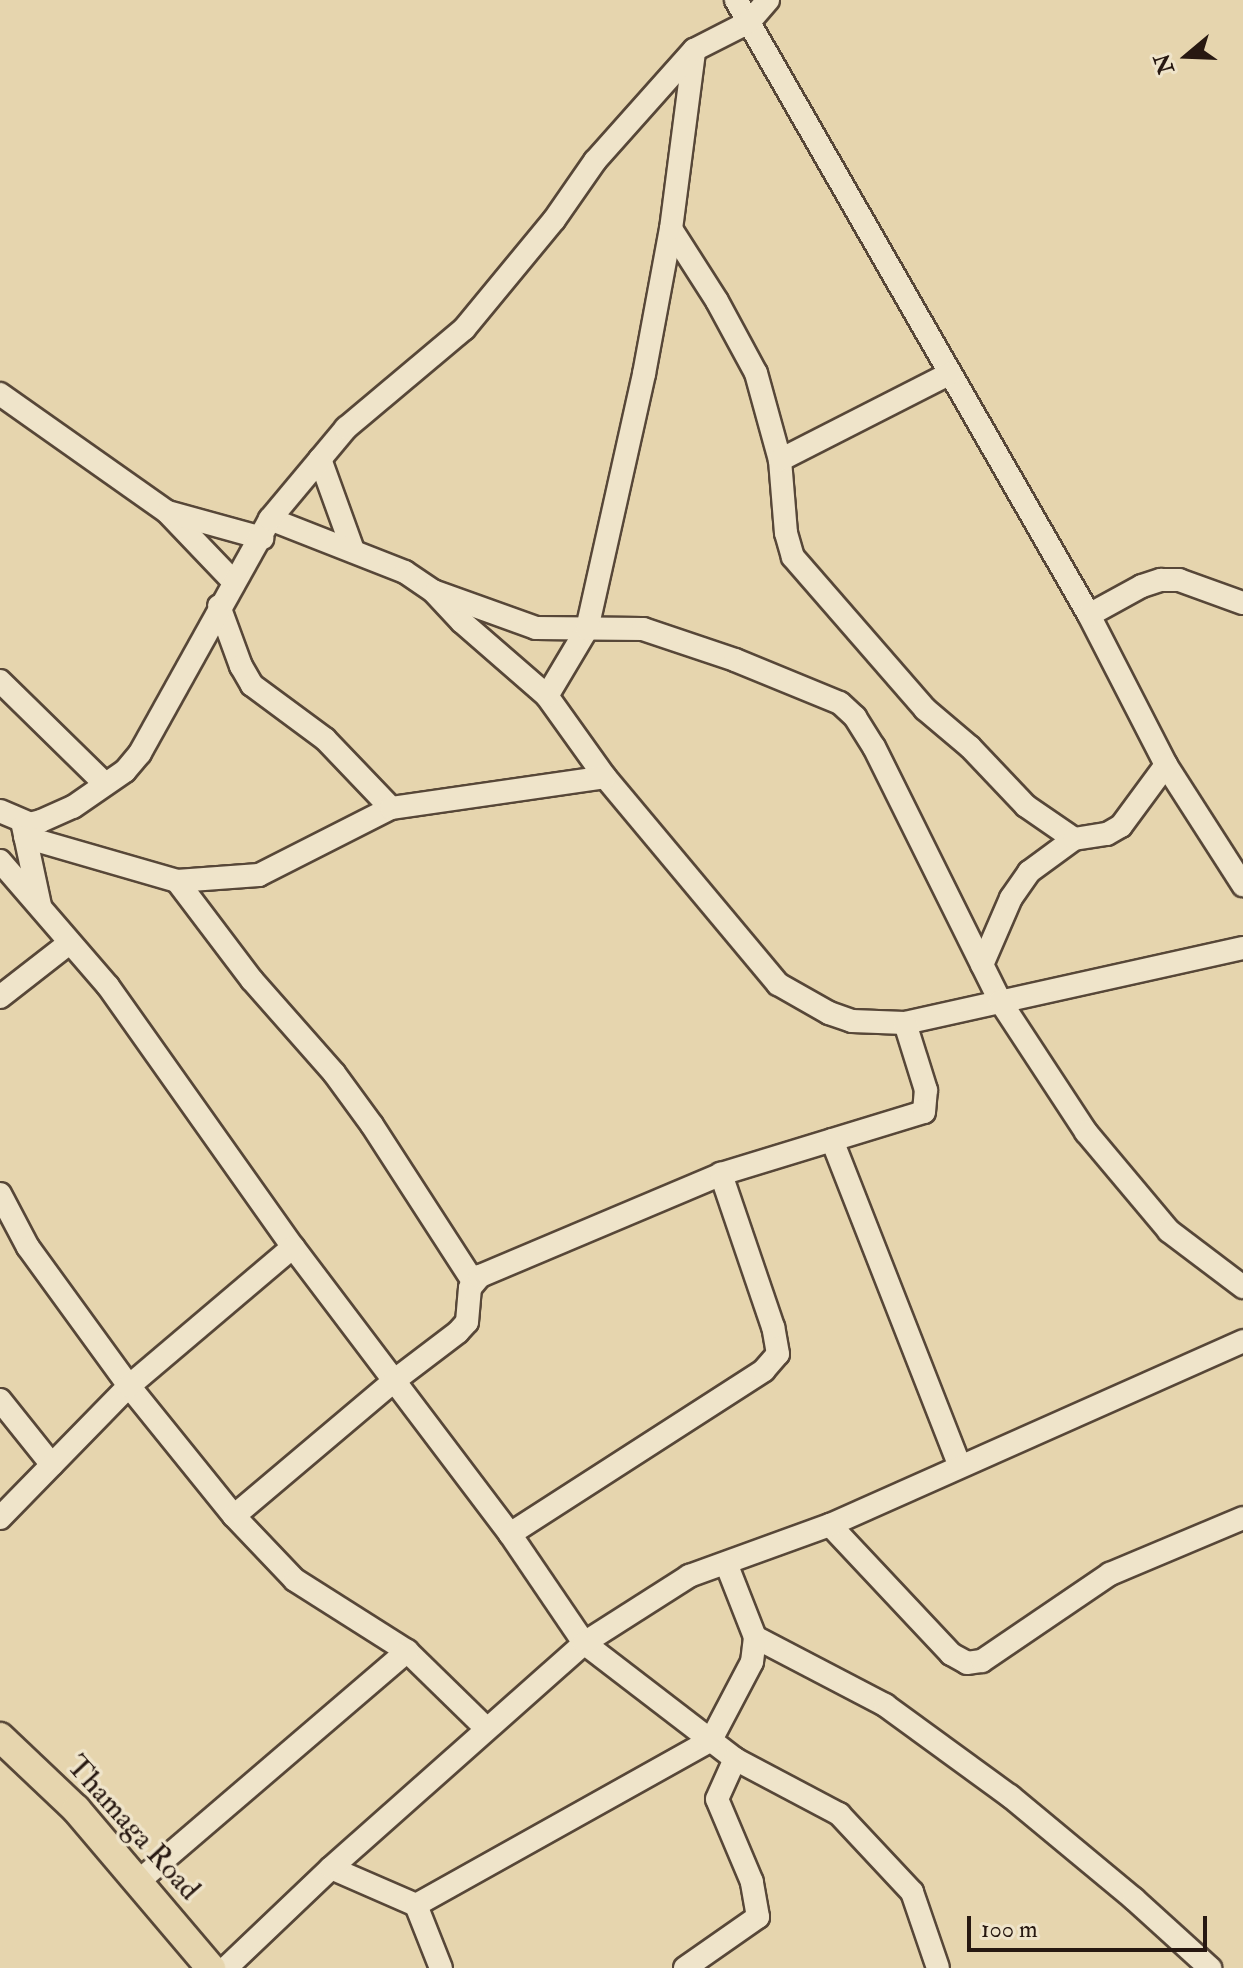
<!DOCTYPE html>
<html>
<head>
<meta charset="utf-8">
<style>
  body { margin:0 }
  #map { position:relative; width:1243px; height:1968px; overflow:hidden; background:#e6d5ae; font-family:"IM FELL Double Pica",serif }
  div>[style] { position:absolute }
  .roads { filter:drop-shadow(2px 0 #574738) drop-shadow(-2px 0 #574738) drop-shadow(0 2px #574738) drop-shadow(0 -2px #574738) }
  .minor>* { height:22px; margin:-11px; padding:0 11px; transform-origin:11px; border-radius:11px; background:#efe4ca }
  .major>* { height:28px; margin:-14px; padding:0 14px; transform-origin:14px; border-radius:14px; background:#e6d5ae }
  span { translate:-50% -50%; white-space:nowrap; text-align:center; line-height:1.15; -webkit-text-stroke:7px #efe4ca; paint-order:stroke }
  .street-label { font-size:30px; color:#271811 }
  .north { position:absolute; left:1147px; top:16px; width:80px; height:80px; -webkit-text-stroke:6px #efe4ca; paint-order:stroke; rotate:251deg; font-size:22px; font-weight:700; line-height:32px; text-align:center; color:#271811 }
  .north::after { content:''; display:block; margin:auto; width:28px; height:36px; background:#271811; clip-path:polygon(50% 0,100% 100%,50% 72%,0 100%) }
  .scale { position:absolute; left:967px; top:1916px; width:240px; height:36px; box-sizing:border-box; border:4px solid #271811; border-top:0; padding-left:10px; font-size:24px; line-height:28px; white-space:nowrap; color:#271811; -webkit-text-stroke:6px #efe4ca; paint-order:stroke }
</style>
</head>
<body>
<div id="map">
  <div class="roads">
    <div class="minor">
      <div style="left:736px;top:0;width:709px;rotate:60.14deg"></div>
      <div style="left:1089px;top:615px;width:169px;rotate:62.8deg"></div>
      <div style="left:1166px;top:765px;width:143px;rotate:57.3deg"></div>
      <div style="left:671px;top:229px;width:85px;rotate:57.4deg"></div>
      <div style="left:717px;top:301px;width:82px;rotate:61.6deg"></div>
      <div style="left:756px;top:373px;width:90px;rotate:74.6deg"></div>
      <div style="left:780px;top:460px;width:73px;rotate:85.3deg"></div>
      <div style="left:786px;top:533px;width:25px;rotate:74deg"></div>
      <div style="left:793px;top:557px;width:201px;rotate:49deg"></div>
      <div style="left:925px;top:709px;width:59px;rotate:40.2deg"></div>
      <div style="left:970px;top:747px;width:81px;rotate:46.5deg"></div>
      <div style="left:1026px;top:806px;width:58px;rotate:34.5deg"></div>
      <div style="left:0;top:394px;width:204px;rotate:35.2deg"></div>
      <div style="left:167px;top:512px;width:95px;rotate:46.3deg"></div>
      <div style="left:320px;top:459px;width:97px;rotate:70.1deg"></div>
      <div style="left:780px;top:460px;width:190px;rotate:-27deg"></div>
      <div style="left:168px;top:512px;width:98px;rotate:15.5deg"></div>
      <div style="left:270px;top:519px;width:145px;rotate:21.4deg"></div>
      <div style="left:405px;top:572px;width:34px;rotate:34deg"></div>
      <div style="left:433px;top:591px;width:42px;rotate:46.9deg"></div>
      <div style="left:462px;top:622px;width:113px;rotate:41deg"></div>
      <div style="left:547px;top:696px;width:100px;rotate:54.4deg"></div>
      <div style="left:605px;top:777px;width:270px;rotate:50.1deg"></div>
      <div style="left:778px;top:984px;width:59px;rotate:29.6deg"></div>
      <div style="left:829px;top:1013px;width:24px;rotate:19deg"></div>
      <div style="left:852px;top:1021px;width:53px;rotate:2.2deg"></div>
      <div style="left:905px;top:1023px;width:346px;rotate:-12.5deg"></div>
      <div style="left:436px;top:592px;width:106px;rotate:19.8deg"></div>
      <div style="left:536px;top:628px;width:107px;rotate:0.5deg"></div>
      <div style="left:643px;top:629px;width:97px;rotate:18.6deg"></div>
      <div style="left:735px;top:660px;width:113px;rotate:22.3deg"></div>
      <div style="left:840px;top:703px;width:21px;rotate:43deg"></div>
      <div style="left:855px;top:717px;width:36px;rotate:58deg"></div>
      <div style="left:874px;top:747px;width:284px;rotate:63.6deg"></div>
      <div style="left:1000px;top:1001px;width:157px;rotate:56.7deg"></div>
      <div style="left:1086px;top:1132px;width:129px;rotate:50deg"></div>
      <div style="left:1169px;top:1231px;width:93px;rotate:37.1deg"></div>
      <div style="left:219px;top:606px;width:64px;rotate:69.9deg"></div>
      <div style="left:241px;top:666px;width:22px;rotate:60deg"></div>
      <div style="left:252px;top:685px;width:91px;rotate:36.5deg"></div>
      <div style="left:325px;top:739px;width:95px;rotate:46.3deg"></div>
      <div style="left:1089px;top:615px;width:60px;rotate:-28.7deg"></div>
      <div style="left:1142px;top:586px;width:20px;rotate:-18deg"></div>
      <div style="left:1161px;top:580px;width:18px"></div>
      <div style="left:1179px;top:580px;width:68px;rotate:19.8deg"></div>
      <div style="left:0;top:681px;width:147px;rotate:44.4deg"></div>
      <div style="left:547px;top:696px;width:78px;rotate:-59.2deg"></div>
      <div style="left:587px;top:629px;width:261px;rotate:-77.4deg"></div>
      <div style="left:644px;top:374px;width:147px;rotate:-79.5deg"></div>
      <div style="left:671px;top:229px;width:179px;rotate:-82.6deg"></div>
      <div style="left:0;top:811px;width:33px;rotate:23deg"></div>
      <div style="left:30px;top:824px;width:11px;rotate:-15deg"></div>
      <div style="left:41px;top:821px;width:35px;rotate:-24deg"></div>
      <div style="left:73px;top:807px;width:63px;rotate:-34.7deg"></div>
      <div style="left:125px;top:771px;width:23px;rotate:-50deg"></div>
      <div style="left:140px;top:753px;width:268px;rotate:-60.9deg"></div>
      <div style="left:270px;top:519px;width:119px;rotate:-50.1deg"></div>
      <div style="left:346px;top:428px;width:154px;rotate:-40deg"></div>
      <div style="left:464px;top:329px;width:141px;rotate:-50.5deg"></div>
      <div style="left:554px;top:220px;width:72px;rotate:-55.2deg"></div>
      <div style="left:595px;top:161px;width:149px;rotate:-48.3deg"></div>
      <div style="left:694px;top:50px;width:62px;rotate:-27deg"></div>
      <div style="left:749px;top:22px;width:29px;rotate:-49deg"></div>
      <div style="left:23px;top:826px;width:81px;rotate:77.9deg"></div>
      <div style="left:25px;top:837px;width:158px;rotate:16.1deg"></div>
      <div style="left:177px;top:881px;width:82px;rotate:-4.2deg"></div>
      <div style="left:259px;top:875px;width:148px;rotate:-26.9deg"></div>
      <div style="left:391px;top:808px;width:216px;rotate:-8.2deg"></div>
      <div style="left:0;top:861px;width:165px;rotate:49.2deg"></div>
      <div style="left:108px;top:986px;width:320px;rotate:54.7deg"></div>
      <div style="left:293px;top:1247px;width:360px;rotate:52.9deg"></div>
      <div style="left:510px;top:1534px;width:132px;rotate:55.8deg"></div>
      <div style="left:584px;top:1643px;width:190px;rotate:37.5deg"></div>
      <div style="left:735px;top:1759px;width:118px;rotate:27.9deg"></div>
      <div style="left:839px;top:1814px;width:107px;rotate:46.9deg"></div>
      <div style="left:912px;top:1892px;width:80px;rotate:71.1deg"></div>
      <div style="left:177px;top:881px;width:124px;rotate:52.9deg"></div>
      <div style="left:252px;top:980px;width:124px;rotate:48.6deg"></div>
      <div style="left:334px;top:1073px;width:64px;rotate:53.8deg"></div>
      <div style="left:372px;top:1125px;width:186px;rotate:57.1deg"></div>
      <div style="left:982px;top:965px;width:73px;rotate:-66.6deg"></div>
      <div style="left:1011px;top:898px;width:32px;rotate:-55deg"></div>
      <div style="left:1029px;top:872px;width:56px;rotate:-36.3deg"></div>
      <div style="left:1074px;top:839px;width:33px;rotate:-9deg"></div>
      <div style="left:1107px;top:834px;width:16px;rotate:-30deg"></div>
      <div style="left:1121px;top:826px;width:76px;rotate:-53.6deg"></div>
      <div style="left:0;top:997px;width:86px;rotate:-37.9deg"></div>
      <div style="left:832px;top:1140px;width:350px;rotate:68.6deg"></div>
      <div style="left:0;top:1194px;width:60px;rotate:62.2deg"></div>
      <div style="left:28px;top:1247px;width:172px;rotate:54deg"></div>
      <div style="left:129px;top:1386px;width:167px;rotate:51.1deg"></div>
      <div style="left:234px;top:1516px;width:88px;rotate:46.4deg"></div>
      <div style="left:295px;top:1580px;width:133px;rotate:32.4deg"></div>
      <div style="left:407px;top:1651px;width:110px;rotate:44.3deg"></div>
      <div style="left:0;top:1400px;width:83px;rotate:51.3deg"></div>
      <div style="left:234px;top:1516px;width:211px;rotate:-40.2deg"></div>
      <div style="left:395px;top:1380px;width:79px;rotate:-37.3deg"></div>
      <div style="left:458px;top:1332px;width:13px;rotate:-48deg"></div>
      <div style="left:467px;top:1322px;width:34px;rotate:-85deg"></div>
      <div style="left:470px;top:1288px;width:16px;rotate:-50deg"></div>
      <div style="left:480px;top:1276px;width:262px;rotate:-22.9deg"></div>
      <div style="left:721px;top:1174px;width:212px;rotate:-17deg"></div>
      <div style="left:924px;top:1112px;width:22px;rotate:-85deg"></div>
      <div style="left:926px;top:1090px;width:70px;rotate:-107.4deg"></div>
      <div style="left:0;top:1518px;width:185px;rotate:-45.7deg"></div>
      <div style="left:129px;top:1386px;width:215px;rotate:-40.3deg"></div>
      <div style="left:830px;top:1525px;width:177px;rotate:46.8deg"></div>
      <div style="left:951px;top:1654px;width:18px;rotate:29deg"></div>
      <div style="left:967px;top:1663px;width:15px;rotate:-8deg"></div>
      <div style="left:982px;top:1661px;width:155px;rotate:-34.2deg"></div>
      <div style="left:1110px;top:1574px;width:144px;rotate:-22.8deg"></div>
      <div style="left:510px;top:1534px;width:302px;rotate:-32.8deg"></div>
      <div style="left:764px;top:1370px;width:21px;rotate:-49deg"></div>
      <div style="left:778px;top:1354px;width:27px;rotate:-100deg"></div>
      <div style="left:773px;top:1327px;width:162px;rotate:-108.8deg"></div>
      <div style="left:755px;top:1637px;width:147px;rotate:27.6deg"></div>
      <div style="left:885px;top:1705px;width:155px;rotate:36.1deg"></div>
      <div style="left:1010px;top:1796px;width:161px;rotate:39.7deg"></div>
      <div style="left:1134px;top:1899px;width:103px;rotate:42.2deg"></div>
      <div style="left:331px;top:1868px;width:93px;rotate:23.5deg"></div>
      <div style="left:416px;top:1905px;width:338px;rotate:-29.2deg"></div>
      <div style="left:711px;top:1740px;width:88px;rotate:-62.3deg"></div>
      <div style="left:752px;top:1662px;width:25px;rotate:-83deg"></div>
      <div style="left:755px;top:1637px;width:79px;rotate:-111.4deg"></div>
      <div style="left:139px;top:1881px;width:353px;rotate:-40.6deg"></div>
      <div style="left:416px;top:1905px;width:68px;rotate:68.4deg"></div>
      <div style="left:226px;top:1968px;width:145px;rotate:-43.6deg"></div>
      <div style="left:331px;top:1868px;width:339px;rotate:-41.6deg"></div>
      <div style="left:584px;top:1643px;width:125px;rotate:-32.5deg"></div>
      <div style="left:689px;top:1576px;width:150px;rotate:-19.9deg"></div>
      <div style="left:830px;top:1525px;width:452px;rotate:-24deg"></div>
      <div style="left:685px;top:1968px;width:89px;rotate:-34.9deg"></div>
      <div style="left:758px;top:1917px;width:36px;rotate:-100deg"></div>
      <div style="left:752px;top:1882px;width:90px;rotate:-112.9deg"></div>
      <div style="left:717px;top:1799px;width:44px;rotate:-65.8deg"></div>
    </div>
    <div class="major">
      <div style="left:0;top:1737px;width:105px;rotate:43.5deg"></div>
      <div style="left:76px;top:1809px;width:209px;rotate:49.7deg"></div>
    </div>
  </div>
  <div class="street-label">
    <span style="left:133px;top:1828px;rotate:48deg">Thamaga Road</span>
  </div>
  <div class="north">N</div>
  <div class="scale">100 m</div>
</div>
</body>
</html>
